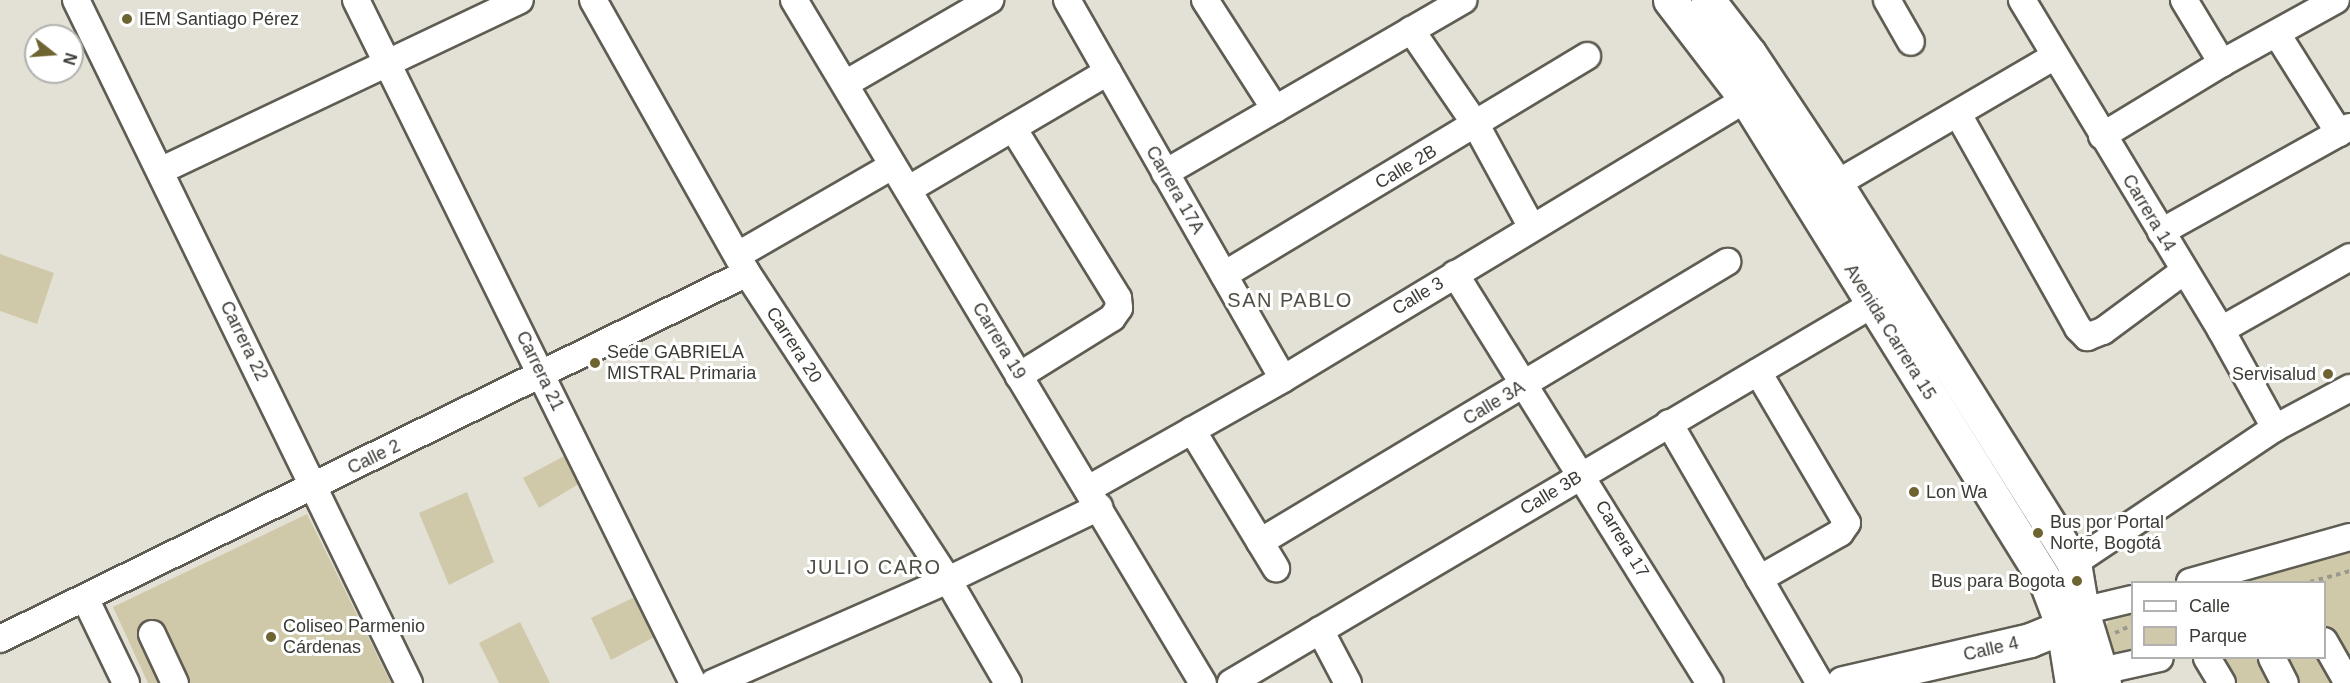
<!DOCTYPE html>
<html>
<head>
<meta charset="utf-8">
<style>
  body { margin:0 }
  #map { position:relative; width:2350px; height:683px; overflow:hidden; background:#e3e1d5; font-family:Helvetica,sans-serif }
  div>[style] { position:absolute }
  .green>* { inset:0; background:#cfc9a9 }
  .path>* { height:4px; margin-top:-2px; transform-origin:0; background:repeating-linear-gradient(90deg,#9a9990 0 4.5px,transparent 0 9px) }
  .roads { filter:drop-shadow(2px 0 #5f5d53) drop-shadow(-2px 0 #5f5d53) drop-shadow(0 2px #5f5d53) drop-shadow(0 -2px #5f5d53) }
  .minor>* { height:26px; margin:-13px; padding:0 13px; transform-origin:13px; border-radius:13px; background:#fff }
  .major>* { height:33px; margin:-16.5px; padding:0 16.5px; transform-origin:16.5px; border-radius:16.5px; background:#fff }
  .dots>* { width:16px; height:16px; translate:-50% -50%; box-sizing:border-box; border:3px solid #fff; border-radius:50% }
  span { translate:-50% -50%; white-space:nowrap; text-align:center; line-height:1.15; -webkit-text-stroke:6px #fff; paint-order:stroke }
  .poi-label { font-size:18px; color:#3b3b36 }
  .left { translate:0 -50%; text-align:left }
  .right { translate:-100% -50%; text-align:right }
  .street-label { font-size:18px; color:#3b3b36 }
  .neighbourhood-label { font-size:20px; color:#504f45; letter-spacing:1.5px }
  .legend { position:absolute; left:2131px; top:581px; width:195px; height:78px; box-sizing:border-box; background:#fff; border:2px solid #b1b1af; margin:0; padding:8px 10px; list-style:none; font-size:18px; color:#3b3b36 }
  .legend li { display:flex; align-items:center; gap:12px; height:30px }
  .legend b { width:30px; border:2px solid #b1b1af }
  .north { position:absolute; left:24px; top:24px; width:60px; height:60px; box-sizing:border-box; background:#fff; border:2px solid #b1b1af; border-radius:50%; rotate:107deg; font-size:16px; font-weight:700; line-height:24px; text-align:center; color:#3b3b36 }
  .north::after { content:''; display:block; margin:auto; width:21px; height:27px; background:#6e6431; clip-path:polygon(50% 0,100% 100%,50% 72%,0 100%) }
</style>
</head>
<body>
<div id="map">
  <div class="green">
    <div style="clip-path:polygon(0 254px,54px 273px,37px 324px,0 311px)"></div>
    <div style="clip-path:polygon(568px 454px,582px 482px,539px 508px,523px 478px)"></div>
    <div style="clip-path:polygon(467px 492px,494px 562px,449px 585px,419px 513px)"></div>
    <div style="clip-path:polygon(307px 514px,391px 683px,148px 683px,113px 607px)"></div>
    <div style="clip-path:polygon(2350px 548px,2350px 683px,2232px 683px,2215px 658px,2324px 658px,2324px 582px,2216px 582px)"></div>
    <div style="clip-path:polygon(641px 594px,660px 634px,611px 660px,591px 618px)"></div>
    <div style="clip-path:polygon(2132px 604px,2132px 657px,2106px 665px,2103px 630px,2115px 612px)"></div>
    <div style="clip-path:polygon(520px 622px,550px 683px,499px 683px,479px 643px)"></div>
  </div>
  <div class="path">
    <div style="left:2310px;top:582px;width:41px;rotate:-15.4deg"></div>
    <div style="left:2115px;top:633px;width:19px;rotate:-25deg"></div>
  </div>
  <div class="roads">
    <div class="minor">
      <div style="left:76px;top:0;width:760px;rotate:64.01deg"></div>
      <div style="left:356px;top:0;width:762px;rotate:63.74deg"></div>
      <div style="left:593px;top:0;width:313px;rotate:60.6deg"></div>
      <div style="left:747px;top:273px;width:367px;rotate:56.8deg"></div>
      <div style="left:948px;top:580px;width:119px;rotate:59.8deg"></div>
      <div style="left:794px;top:0;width:796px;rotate:59.09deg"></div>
      <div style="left:1067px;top:0;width:436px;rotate:60.3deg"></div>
      <div style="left:1205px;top:0;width:130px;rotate:57.3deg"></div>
      <div style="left:1887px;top:0;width:48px;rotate:60.3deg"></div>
      <div style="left:2022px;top:0;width:385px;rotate:58.9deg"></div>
      <div style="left:2221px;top:330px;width:112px;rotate:61.1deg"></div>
      <div style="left:2184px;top:0;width:74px;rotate:58.9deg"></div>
      <div style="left:1411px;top:30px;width:115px;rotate:55.6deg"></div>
      <div style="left:1476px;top:125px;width:115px;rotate:61.4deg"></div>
      <div style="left:2277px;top:34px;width:117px;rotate:57.9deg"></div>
      <div style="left:845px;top:84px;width:168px;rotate:-30.1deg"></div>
      <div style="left:1958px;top:114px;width:245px;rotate:60.7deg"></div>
      <div style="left:2078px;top:328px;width:13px;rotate:45deg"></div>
      <div style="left:2087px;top:337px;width:17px;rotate:-21deg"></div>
      <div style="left:2103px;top:331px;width:101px;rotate:-36.5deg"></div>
      <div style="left:1013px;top:128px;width:200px;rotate:58.3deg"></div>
      <div style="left:1118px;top:298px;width:10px;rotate:84deg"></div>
      <div style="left:1119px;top:308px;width:12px;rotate:125deg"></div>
      <div style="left:1112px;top:318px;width:110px;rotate:148.1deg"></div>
      <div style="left:2102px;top:136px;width:140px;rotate:-31.3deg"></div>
      <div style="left:2222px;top:63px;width:130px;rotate:-28.9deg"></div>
      <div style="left:162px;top:170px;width:396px;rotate:-25.4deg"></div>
      <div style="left:1165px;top:173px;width:345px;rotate:-30.1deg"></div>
      <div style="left:1836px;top:184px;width:254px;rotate:-30.3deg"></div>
      <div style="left:909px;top:189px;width:231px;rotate:-30.5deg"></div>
      <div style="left:2161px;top:232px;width:216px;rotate:-29.1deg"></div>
      <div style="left:738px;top:255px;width:178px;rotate:-30deg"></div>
      <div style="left:1455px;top:274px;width:482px;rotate:58.1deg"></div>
      <div style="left:1224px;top:275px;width:424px;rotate:-31.1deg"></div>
      <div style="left:2221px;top:330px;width:148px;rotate:-29.5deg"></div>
      <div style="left:1758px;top:372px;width:175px;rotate:59.5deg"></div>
      <div style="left:1847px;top:523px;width:12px;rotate:125deg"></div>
      <div style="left:1840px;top:533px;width:93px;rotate:150.4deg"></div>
      <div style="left:1669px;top:423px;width:301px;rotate:59.9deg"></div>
      <div style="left:1192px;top:430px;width:162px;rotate:58.7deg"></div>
      <div style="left:1088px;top:489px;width:224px;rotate:-29.4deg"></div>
      <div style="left:1283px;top:379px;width:541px;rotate:-31.16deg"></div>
      <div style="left:1260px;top:542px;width:545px;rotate:-30.95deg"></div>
      <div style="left:2074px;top:563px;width:242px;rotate:-33.9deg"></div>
      <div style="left:2275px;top:428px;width:85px;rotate:-28.1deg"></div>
      <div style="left:2190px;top:582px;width:166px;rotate:-15.7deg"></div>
      <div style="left:85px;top:598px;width:94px;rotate:64.2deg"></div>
      <div style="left:2082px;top:611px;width:51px;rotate:-13.5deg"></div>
      <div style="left:1320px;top:630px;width:60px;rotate:62.2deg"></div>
      <div style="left:152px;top:634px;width:54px;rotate:64.9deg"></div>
      <div style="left:0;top:639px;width:832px;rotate:-26.1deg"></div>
      <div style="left:2324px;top:641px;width:48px;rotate:60.3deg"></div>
      <div style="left:2207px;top:658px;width:29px;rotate:59deg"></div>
      <div style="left:2272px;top:658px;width:28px;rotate:63deg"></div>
      <div style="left:2101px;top:671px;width:60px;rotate:-12.4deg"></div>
      <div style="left:713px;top:683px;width:257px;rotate:-23.7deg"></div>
      <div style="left:948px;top:580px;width:168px;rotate:-25.8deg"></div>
      <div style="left:1231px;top:683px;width:746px;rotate:-30.56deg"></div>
    </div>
    <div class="major">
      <div style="left:1670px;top:0;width:125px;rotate:52.5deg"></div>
      <div style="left:1746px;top:99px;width:569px;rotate:58.15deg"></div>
      <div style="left:2046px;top:582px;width:48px;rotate:69.3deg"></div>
      <div style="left:2063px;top:627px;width:57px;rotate:80.9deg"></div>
      <div style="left:1708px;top:0;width:67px;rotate:52.3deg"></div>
      <div style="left:1749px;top:53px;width:157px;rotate:56.4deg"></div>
      <div style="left:1836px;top:184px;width:448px;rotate:57.9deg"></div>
      <div style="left:2074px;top:563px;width:49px;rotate:80.5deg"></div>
      <div style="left:2082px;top:611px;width:75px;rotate:73deg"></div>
      <div style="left:1843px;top:683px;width:192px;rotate:-12.9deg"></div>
      <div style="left:2030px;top:640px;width:35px;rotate:-22deg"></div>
      <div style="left:2063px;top:627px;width:20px;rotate:-41deg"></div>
    </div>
  </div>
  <div class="dots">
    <div style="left:127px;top:19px;background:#6e6431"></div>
    <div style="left:595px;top:363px;background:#6e6431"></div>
    <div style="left:2328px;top:374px;background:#6e6431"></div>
    <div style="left:1914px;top:492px;background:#6e6431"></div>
    <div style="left:2038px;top:533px;background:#6e6431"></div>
    <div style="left:2077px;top:581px;background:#6e6431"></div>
    <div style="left:271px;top:637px;background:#6e6431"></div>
  </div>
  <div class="poi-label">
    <span class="left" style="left:139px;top:19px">IEM Santiago Pérez</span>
    <span class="left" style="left:607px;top:363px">Sede GABRIELA<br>MISTRAL Primaria</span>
    <span class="right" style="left:2316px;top:374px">Servisalud</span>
    <span class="left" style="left:1926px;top:492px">Lon Wa</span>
    <span class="left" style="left:2050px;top:533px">Bus por Portal<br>Norte, Bogotá</span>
    <span class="right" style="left:2065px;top:581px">Bus para Bogota</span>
    <span class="left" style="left:283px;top:637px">Coliseo Parmenio<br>Cárdenas</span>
  </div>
  <div class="street-label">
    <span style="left:1406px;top:167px;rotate:-31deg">Calle 2B</span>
    <span style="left:1175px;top:190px;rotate:60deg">Carrera 17A</span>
    <span style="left:2149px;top:213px;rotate:59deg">Carrera 14</span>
    <span style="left:1418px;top:296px;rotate:-31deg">Calle 3</span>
    <span style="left:1890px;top:332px;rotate:58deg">Avenida Carrera 15</span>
    <span style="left:244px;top:341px;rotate:64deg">Carrera 22</span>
    <span style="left:999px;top:341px;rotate:59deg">Carrera 19</span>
    <span style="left:794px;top:345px;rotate:57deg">Carrera 20</span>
    <span style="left:540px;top:371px;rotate:64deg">Carrera 21</span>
    <span style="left:1494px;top:403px;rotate:-31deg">Calle 3A</span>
    <span style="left:374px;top:457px;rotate:-26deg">Calle 2</span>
    <span style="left:1551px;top:493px;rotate:-31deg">Calle 3B</span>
    <span style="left:1622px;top:539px;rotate:59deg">Carrera 17</span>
    <span style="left:1991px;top:649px;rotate:-13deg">Calle 4</span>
  </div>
  <div class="neighbourhood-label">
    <span style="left:1290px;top:300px">SAN PABLO</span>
    <span style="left:874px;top:567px">JULIO CARO</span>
  </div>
  <ul class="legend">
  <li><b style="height:8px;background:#fff"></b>Calle</li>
  <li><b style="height:16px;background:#cfc9a9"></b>Parque</li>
  </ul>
  <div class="north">N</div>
</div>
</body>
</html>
